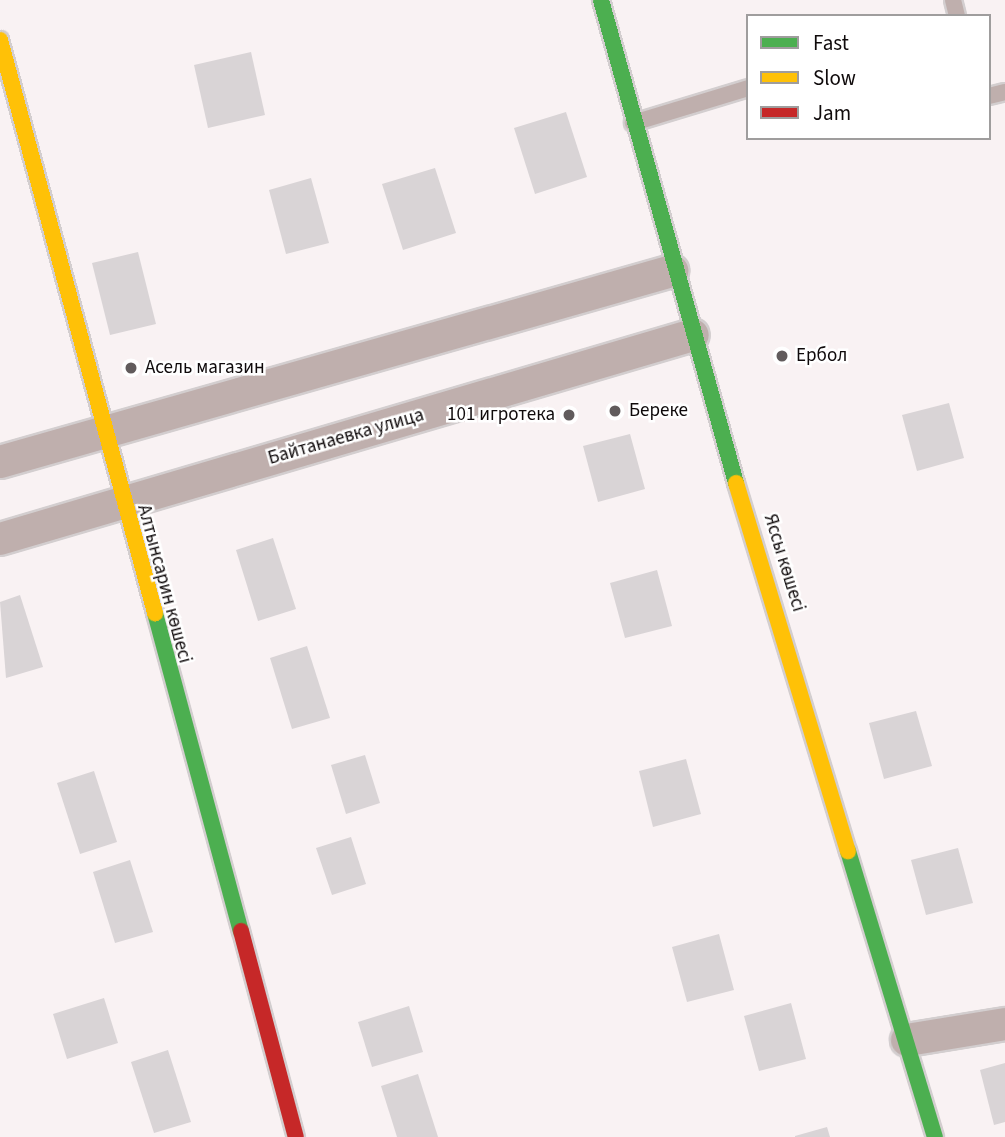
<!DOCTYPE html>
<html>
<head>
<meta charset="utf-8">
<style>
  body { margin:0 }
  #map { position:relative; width:1005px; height:1137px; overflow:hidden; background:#f9f2f3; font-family:"Source Sans 3",sans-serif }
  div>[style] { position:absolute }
  .building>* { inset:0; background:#d9d4d6 }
  .roads { filter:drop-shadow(2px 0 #d3cecf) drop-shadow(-2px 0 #d3cecf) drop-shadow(0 2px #d3cecf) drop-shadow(0 -2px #d3cecf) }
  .lane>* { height:16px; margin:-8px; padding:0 8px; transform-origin:8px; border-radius:8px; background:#bfafad }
  .street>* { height:32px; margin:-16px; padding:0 16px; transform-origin:16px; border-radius:16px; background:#bfafad }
  .fast>* { height:16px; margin:-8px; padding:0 8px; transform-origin:8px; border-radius:8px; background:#4caf50 }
  .slow>* { height:16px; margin:-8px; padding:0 8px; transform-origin:8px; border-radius:8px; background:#ffc107 }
  .jam>* { height:16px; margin:-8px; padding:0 8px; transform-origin:8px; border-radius:8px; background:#c62828 }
  .dots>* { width:19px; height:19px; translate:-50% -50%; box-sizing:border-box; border:4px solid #fff; border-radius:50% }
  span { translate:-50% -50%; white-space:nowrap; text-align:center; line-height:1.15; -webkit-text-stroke:5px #fff; paint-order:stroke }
  .poi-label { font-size:19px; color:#0f0a0b }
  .left { translate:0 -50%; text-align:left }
  .right { translate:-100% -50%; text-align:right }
  .street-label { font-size:19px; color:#0f0a0b }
  .legend { position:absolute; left:746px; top:14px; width:245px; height:126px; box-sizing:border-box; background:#fff; border:2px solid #9f9d9d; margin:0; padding:9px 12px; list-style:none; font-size:21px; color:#0f0a0b }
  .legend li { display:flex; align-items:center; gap:14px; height:35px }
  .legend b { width:35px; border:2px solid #9f9d9d }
</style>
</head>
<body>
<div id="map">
  <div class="building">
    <div style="clip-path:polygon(251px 52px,265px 115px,208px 128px,194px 65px)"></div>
    <div style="clip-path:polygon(566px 112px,587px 177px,535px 194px,514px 128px)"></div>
    <div style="clip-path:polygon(435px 168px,456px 233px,403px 250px,382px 184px)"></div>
    <div style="clip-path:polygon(311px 178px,329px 243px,286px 254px,269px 190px)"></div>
    <div style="clip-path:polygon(138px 252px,156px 324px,110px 335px,92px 263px)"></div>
    <div style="clip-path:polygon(949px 403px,964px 458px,917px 471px,902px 415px)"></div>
    <div style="clip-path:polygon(630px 434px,645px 489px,598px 502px,583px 446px)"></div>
    <div style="clip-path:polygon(273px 538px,296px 609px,258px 621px,236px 550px)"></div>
    <div style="clip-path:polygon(657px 570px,672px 626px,625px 638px,610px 583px)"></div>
    <div style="clip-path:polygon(20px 595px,43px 667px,6px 678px,0 602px)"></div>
    <div style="clip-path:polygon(307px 646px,330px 718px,292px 729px,270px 658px)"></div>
    <div style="clip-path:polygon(916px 711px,932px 766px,884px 779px,869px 723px)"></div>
    <div style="clip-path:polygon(365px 755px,380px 803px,346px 814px,331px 765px)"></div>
    <div style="clip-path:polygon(686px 759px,701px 814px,653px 827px,639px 771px)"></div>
    <div style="clip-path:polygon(94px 771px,117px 842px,80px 854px,57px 783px)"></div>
    <div style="clip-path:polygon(351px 837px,366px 884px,332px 895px,316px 848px)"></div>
    <div style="clip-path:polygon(958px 848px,973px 903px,926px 915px,911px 860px)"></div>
    <div style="clip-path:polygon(130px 860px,153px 932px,115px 943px,93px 872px)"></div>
    <div style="clip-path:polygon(719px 934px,734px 990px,687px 1002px,672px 947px)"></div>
    <div style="clip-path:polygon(104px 998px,118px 1043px,67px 1059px,53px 1014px)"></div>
    <div style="clip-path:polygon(791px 1003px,806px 1059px,759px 1071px,744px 1016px)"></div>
    <div style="clip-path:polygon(409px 1006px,423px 1052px,372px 1067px,358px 1022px)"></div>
    <div style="clip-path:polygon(168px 1050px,191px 1122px,154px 1133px,131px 1062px)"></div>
    <div style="clip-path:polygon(1005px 1063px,1005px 1122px,994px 1125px,980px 1070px)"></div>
    <div style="clip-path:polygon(418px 1074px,438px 1137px,397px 1137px,381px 1086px)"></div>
    <div style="clip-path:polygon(827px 1127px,830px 1137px,795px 1137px,795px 1136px)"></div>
  </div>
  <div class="roads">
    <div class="lane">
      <div style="left:953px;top:0;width:16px;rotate:76deg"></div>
      <div style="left:989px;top:96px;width:16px;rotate:-14deg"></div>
      <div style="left:633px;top:123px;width:120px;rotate:-16.9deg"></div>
    </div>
    <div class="street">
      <div style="left:0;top:462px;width:699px;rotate:-15.87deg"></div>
      <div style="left:0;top:539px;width:722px;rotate:-16.4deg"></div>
      <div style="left:907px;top:1040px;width:99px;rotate:-9.3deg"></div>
    </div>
    <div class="fast">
      <div style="left:601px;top:0;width:502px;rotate:74.38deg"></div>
      <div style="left:155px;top:613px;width:329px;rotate:74.9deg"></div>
      <div style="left:848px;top:851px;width:299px;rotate:73.1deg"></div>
    </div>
    <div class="slow">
      <div style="left:0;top:40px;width:594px;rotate:74.86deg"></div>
      <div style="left:736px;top:483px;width:385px;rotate:73.1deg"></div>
    </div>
    <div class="jam">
      <div style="left:241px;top:931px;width:213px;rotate:75.1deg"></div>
    </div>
  </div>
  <div class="dots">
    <div style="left:782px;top:356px;background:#615b5c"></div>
    <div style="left:131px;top:368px;background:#615b5c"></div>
    <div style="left:615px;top:411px;background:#615b5c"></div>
    <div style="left:569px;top:415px;background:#615b5c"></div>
  </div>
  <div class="poi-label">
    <span class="left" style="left:796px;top:356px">Ербол</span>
    <span class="left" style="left:145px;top:368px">Асель магазин</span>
    <span class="left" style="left:629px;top:411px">Береке</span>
    <span class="right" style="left:555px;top:415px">101 игротека</span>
  </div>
  <div class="street-label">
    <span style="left:346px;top:437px;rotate:-16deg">Байтанаевка улица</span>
    <span style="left:784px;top:563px;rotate:73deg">Яссы көшесі</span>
    <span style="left:164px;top:584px;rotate:75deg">Алтынсарин көшесі</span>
  </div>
  <ul class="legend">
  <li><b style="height:9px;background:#4caf50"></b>Fast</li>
  <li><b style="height:9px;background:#ffc107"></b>Slow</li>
  <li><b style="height:9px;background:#c62828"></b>Jam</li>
  </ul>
</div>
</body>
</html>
